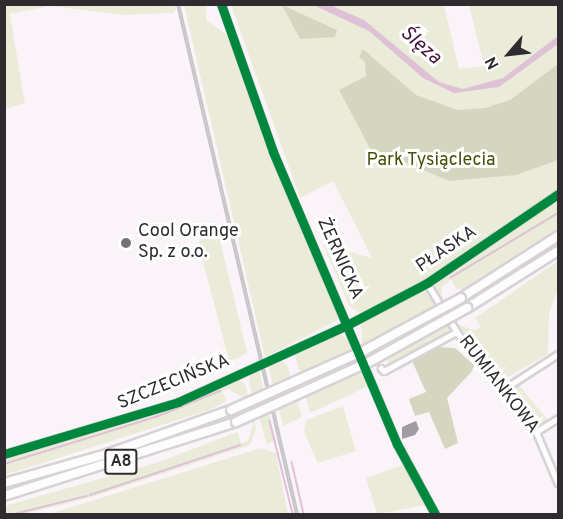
<!DOCTYPE html>
<html>
<head>
<meta charset="utf-8">
<style>
  body { margin:0 }
  #map { position:relative; width:563px; height:519px; overflow:hidden; background:#faf4f8; font-family:Overpass,sans-serif }
  div>[style] { position:absolute }
  .green>* { inset:0; background:#eaecd9 }
  .forest>* { inset:0; background:#d4d6c0 }
  .water>* { inset:0; background:#dfc1d5 }
  .stream>* { height:1.5px; margin:-0.75px; padding:0 0.75px; transform-origin:0.75px; border-radius:0.75px; background:#dfc1d5 }
  .building>* { inset:0; background:#a09b9e }
  .roads { filter:drop-shadow(2px 0 #d7d2d5) drop-shadow(-2px 0 #d7d2d5) drop-shadow(0 2px #d7d2d5) drop-shadow(0 -2px #d7d2d5) }
  .minor>* { height:4.5px; margin:-2.25px; padding:0 2.25px; transform-origin:2.25px; border-radius:2.25px; background:#fefdfe }
  .tertiary>* { height:5px; margin:-2.5px; padding:0 2.5px; transform-origin:2.5px; border-radius:2.5px; background:#fefdfe }
  .motorway>* { height:8px; margin:-4px; padding:0 4px; transform-origin:4px; border-radius:4px; background:#fefdfe }
  .rail>* { height:4px; margin-top:-2px; transform-origin:0; background:repeating-linear-gradient(90deg,#fff 0 4.5px,#c6c4c6 0 9px); box-sizing:border-box; border-block:2px solid #c6c4c6 }
  .bridges { filter:drop-shadow(2px 0 #d7d2d5) drop-shadow(-2px 0 #d7d2d5) drop-shadow(0 2px #d7d2d5) drop-shadow(0 -2px #d7d2d5) }
  .motorway-bridge>* { height:8px; margin:-4px; padding:0 4px; transform-origin:4px; border-radius:4px; background:#fefdfe }
  .cycleway>* { height:9px; margin:-4.5px; padding:0 4.5px; transform-origin:4.5px; border-radius:4.5px; background:#00873e }
  .dots>* { width:16px; height:16px; translate:-50% -50%; box-sizing:border-box; border:3px solid #fff; border-radius:50% }
  span { translate:-50% -50%; white-space:nowrap; text-align:center; line-height:1.15; -webkit-text-stroke:6px #fff; paint-order:stroke }
  .shield-label span { padding:2px 4px; background:#fff; border:2px solid; border-radius:4px; -webkit-text-stroke-width:0 }
  .shield-label { font-size:16px; color:#2f2b2e; font-weight:700 }
  .park-label { font-size:18px; color:#464f08 }
  .poi-label { font-size:18px; color:#2f2b2e }
  .left { translate:0 -50%; text-align:left }
  .street-label { font-size:18px; color:#2f2b2e }
  .water-label { font-size:20px; color:#441439; font-style:italic }
  .frame { position:absolute; inset:0; border:6px solid #2f2b2e; pointer-events:none }
  .north { position:absolute; left:479px; top:24px; width:60px; height:60px; -webkit-text-stroke:4px #fff; paint-order:stroke; rotate:242deg; font-size:16px; font-weight:700; line-height:24px; text-align:center; color:#2f2b2e }
  .north::after { content:''; display:block; margin:auto; width:21px; height:27px; background:#2f2b2e; clip-path:polygon(50% 0,100% 100%,50% 72%,0 100%) }
</style>
</head>
<body>
<div id="map">
  <div class="green">
    <div style="clip-path:polygon(5px 4px,175px 4px,176px 9px,173px 13px,123px 15px,51px 6px,10px 14px,25px 103px,5px 109px)"></div>
    <div style="clip-path:polygon(184px 5px,207px 5px,206px 20px,229px 36px,270px 155px,340px 314px,338px 320px,265px 357px)"></div>
    <div style="clip-path:polygon(231px 5px,444px 5px,459px 69px,484px 66px,469px 5px,558px 5px,558px 191px,426px 281px,361px 314px,349px 306px,323px 244px,372px 258px,333px 181px,300px 198px)"></div>
    <div style="clip-path:polygon(558px 197px,558px 228px,463px 289px,456px 289px,451px 279px,442px 287px,441px 295px,458px 325px,475px 330px,481px 327px,475px 318px,558px 261px,558px 289px,549px 314px,548px 354px,503px 380px,474px 349px,433px 285px)"></div>
    <div style="clip-path:polygon(216px 224px,247px 352px,238px 359px,229px 360px,198px 243px)"></div>
    <div style="clip-path:polygon(425px 291px,450px 328px,446px 335px,390px 365px,379px 350px,370px 355px,362px 342px,361px 322px)"></div>
    <div style="clip-path:polygon(338px 334px,349px 339px,369px 386px,310px 413px,295px 355px)"></div>
    <div style="clip-path:polygon(280px 360px,287px 364px,302px 417px,283px 426px,268px 365px)"></div>
    <div style="clip-path:polygon(259px 369px,275px 440px,267px 445px,249px 383px,250px 374px)"></div>
    <div style="clip-path:polygon(238px 379px,245px 384px,256px 429px,250px 445px,92px 497px,24px 514px,5px 514px,5px 506px,162px 461px,229px 435px,238px 432px,241px 443px,248px 441px,253px 425px,241px 396px,227px 389px,222px 392px,227px 401px,209px 410px,5px 475px,5px 458px,145px 417px)"></div>
    <div style="clip-path:polygon(518px 384px,547px 419px,544px 423px,537px 423px,515px 394px,513px 389px)"></div>
    <div style="clip-path:polygon(343px 406px,356px 451px,318px 463px,304px 432px,306px 420px)"></div>
    <div style="clip-path:polygon(261px 448px,276px 453px,288px 514px,49px 514px)"></div>
    <div style="clip-path:polygon(403px 465px,426px 505px,377px 514px,366px 478px)"></div>
  </div>
  <div class="forest">
    <div style="clip-path:polygon(282px 5px,337px 30px,335px 37px,300px 39px)"></div>
    <div style="clip-path:polygon(363px 49px,416px 95px,458px 110px,485px 108px,510px 100px,558px 64px,558px 160px,516px 175px,449px 181px,385px 154px,374px 156px,339px 90px,366px 76px,365px 62px,359px 57px)"></div>
    <div style="clip-path:polygon(438px 347px,455px 348px,476px 367px,447px 398px,458px 443px,445px 449px,429px 412px,415px 416px,409px 399px,426px 392px,412px 361px)"></div>
  </div>
  <div class="water">
    <div style="clip-path:polygon(313px 5px,330px 5px,364px 20px,439px 82px,463px 89px,503px 78px,558px 36px,558px 44px,499px 87px,454px 93px,423px 78px,369px 31px)"></div>
  </div>
  <div class="stream">
    <div style="left:450px;top:278px;width:126px;rotate:-31deg"></div>
    <div style="left:270px;top:421px;width:96px;rotate:76.1deg"></div>
    <div style="left:292px;top:462px;width:53px;rotate:77deg"></div>
    <div style="left:4px;top:464px;width:159px;rotate:-17.2deg"></div>
    <div style="left:156px;top:417px;width:69px;rotate:-22.1deg"></div>
    <div style="left:90px;top:495px;width:158px;rotate:-18.4deg"></div>
    <div style="left:14px;top:514px;width:75px;rotate:-13.9deg"></div>
  </div>
  <div class="building">
    <div style="clip-path:polygon(416px 421px,419px 429px,415px 435px,402px 439px,402px 427px)"></div>
  </div>
  <div class="roads">
    <div class="minor">
      <div style="left:427px;top:283px;width:65px;rotate:58.3deg"></div>
      <div style="left:461px;top:338px;width:112px;rotate:50.1deg"></div>
      <div style="left:533px;top:424px;width:64px;rotate:67deg"></div>
      <div style="left:349px;top:324px;width:88px;rotate:-27.7deg"></div>
      <div style="left:427px;top:283px;width:158px;rotate:-34.2deg"></div>
      <div style="left:381px;top:368px;width:4px;rotate:45deg"></div>
      <div style="left:384px;top:371px;width:82px;rotate:-28.4deg"></div>
      <div style="left:504px;top:389px;width:64px;rotate:-32.9deg"></div>
      <div style="left:536px;top:432px;width:26px;rotate:-32deg"></div>
    </div>
    <div class="tertiary">
      <div style="left:221px;top:4px;width:157px;rotate:70.6deg"></div>
      <div style="left:273px;top:152px;width:317px;rotate:67deg"></div>
      <div style="left:397px;top:444px;width:80px;rotate:61.5deg"></div>
      <div style="left:4px;top:454px;width:182px;rotate:-16.6deg"></div>
      <div style="left:178px;top:402px;width:188px;rotate:-24.5deg"></div>
    </div>
    <div class="motorway">
      <div style="left:461px;top:298px;width:115px;rotate:-32.6deg"></div>
      <div style="left:467px;top:308px;width:107px;rotate:-32.1deg"></div>
      <div style="left:4px;top:483px;width:110px;rotate:-15.8deg"></div>
      <div style="left:110px;top:453px;width:128px;rotate:-19.6deg"></div>
      <div style="left:4px;top:496px;width:244px;rotate:-17.7deg"></div>
    </div>
  </div>
  <div class="rail">
    <div style="left:178px;top:4px;width:524px;rotate:76.87deg"></div>
  </div>
  <div class="bridges">
    <div class="motorway-bridge">
      <div style="left:231px;top:410px;width:147px;rotate:-24.1deg"></div>
      <div style="left:365px;top:350px;width:109px;rotate:-28.4deg"></div>
      <div style="left:236px;top:422px;width:148px;rotate:-24.3deg"></div>
      <div style="left:371px;top:361px;width:110px;rotate:-28.9deg"></div>
    </div>
  </div>
  <div class="cycleway">
    <div style="left:221px;top:4px;width:157px;rotate:70.6deg"></div>
    <div style="left:273px;top:152px;width:317px;rotate:67deg"></div>
    <div style="left:397px;top:444px;width:80px;rotate:61.5deg"></div>
    <div style="left:4px;top:454px;width:182px;rotate:-16.6deg"></div>
    <div style="left:178px;top:402px;width:188px;rotate:-24.5deg"></div>
    <div style="left:349px;top:324px;width:88px;rotate:-27.7deg"></div>
    <div style="left:427px;top:283px;width:158px;rotate:-34.2deg"></div>
  </div>
  <div class="dots">
    <div style="left:126px;top:243px;background:#767175"></div>
  </div>
  <div class="shield-label">
    <span style="left:121px;top:462px">A8</span>
  </div>
  <div class="park-label">
    <span style="left:431px;top:161px">Park Tysiąclecia</span>
  </div>
  <div class="poi-label">
    <span class="left" style="left:138px;top:243px">Cool Orange<br>Sp. z o.o.</span>
  </div>
  <div class="street-label">
    <span style="left:447px;top:250px;rotate:-34deg">PŁASKA</span>
    <span style="left:339px;top:259px;rotate:66deg">ŻERNICKA</span>
    <span style="left:174px;top:383px;rotate:-22deg">SZCZECIŃSKA</span>
    <span style="left:498px;top:385px;rotate:52deg">RUMIANKOWA</span>
  </div>
  <div class="water-label">
    <span style="left:420px;top:46px;rotate:41deg">Ślęza</span>
  </div>
  <div class="frame"></div>
  <div class="north">N</div>
</div>
</body>
</html>
